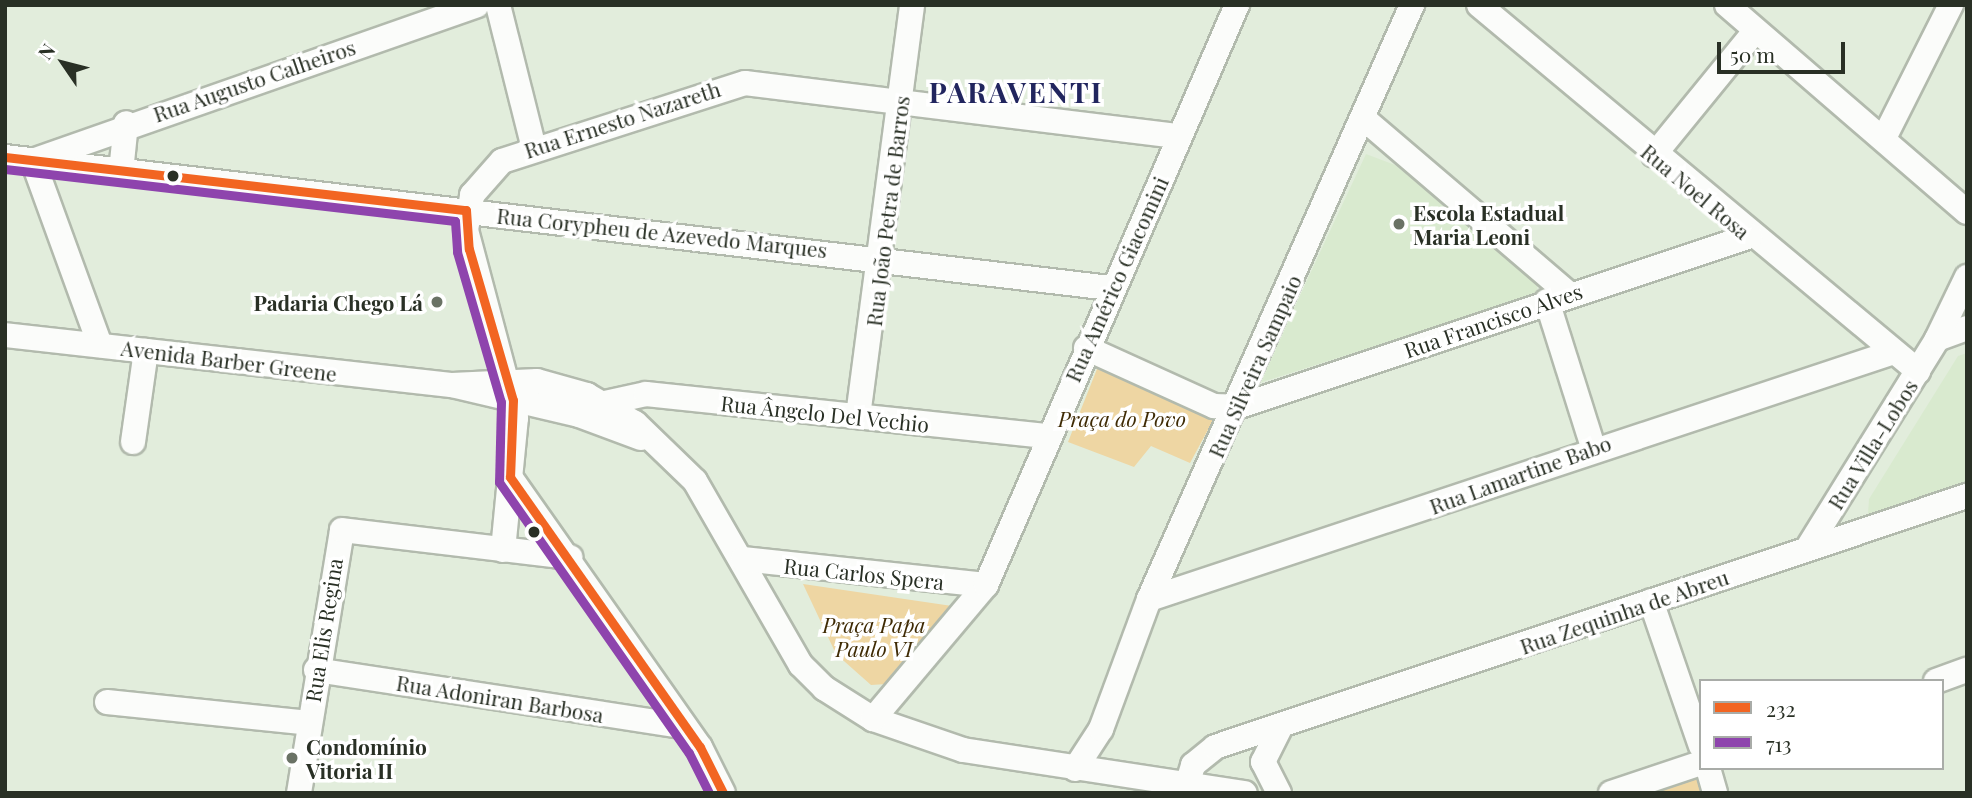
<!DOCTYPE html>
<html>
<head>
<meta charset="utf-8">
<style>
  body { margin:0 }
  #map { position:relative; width:1972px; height:798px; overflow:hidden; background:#e2eddc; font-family:"Playfair Display",serif }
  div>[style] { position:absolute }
  .built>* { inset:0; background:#d9eacf }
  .green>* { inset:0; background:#eed6a3 }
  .roads { filter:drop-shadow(2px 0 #b2baad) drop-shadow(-2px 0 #b2baad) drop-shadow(0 2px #b2baad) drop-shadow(0 -2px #b2baad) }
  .minor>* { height:24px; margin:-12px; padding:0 12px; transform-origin:12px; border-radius:12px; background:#fbfcfa }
  .bus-1>* { height:9px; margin:-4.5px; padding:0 4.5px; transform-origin:4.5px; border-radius:4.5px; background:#f26522 }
  .bus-2>* { height:9px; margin:-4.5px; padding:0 4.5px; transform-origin:4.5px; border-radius:4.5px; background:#8e44ad }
  .dots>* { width:19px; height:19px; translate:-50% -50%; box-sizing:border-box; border:4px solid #fff; border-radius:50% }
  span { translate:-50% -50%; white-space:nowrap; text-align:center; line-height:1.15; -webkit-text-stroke:7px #fff; paint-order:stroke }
  .street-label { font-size:21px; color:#293025 }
  .poi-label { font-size:21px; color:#293025; font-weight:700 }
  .left { translate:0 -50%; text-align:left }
  .right { translate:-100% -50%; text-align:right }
  .park-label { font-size:21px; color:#3f2b05; font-style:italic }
  .district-label { font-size:28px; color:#21255e; font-weight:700; letter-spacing:2px }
  .frame { position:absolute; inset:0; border:7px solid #293025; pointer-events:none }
  .legend { position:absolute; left:1699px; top:679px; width:245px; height:91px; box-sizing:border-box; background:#fff; border:2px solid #a9aca8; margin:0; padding:9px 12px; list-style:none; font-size:21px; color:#293025 }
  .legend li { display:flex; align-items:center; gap:14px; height:35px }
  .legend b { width:35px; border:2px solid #a9aca8 }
  .north { position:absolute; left:28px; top:28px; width:70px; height:70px; -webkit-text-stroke:5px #fff; paint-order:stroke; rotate:305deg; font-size:19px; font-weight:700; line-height:28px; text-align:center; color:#293025 }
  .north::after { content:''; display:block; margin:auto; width:24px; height:32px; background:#293025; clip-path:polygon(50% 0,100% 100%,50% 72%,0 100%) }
  .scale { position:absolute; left:1717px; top:42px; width:128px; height:32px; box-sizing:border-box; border:4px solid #293025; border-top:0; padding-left:9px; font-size:21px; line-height:24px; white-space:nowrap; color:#293025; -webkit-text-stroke:5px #fff; paint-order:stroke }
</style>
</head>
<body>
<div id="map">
  <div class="built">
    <div style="clip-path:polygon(1366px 154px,1395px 165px,1538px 283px,1536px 295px,1259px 383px)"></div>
    <div style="clip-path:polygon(1967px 353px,1967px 486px,1875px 519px,1868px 514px,1869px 499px,1958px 356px)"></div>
  </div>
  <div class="green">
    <div style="clip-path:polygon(1099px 364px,1217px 413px,1190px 463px,1151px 446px,1134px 467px,1068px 442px)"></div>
    <div style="clip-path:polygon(803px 584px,952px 606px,887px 684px,871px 685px,836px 654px)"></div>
    <div style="clip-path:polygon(1701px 767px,1714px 793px,1644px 793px)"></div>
  </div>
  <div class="roads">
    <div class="minor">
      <div style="left:498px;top:5px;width:147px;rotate:75.9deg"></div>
      <div style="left:1479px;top:5px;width:572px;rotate:39.82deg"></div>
      <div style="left:1727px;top:5px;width:317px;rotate:40.8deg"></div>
      <div style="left:1363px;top:118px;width:271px;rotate:40.5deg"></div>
      <div style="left:1885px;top:136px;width:147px;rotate:-63.3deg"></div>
      <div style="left:1654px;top:155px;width:160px;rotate:-50.8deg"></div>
      <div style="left:5px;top:157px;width:1113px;rotate:6.76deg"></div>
      <div style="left:35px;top:160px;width:468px;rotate:-19.3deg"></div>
      <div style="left:33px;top:161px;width:196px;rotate:70deg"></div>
      <div style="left:121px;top:172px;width:49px;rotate:-84.2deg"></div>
      <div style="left:1547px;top:301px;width:153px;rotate:72.5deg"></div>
      <div style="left:5px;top:335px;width:450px;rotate:6.4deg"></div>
      <div style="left:452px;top:385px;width:130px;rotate:13.3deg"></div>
      <div style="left:579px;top:415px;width:66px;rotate:20.4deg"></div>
      <div style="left:1937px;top:339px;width:32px;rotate:-20deg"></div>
      <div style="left:1086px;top:348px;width:141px;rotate:24.4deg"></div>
      <div style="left:1214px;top:406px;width:23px;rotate:2deg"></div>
      <div style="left:1237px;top:407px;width:541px;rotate:-18.43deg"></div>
      <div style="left:452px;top:385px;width:85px;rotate:-2.7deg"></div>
      <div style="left:537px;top:381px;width:52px;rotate:15.6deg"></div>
      <div style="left:587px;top:395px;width:56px;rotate:30.3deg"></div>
      <div style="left:635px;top:423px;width:83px;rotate:44deg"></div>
      <div style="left:695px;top:481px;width:212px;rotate:60.1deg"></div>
      <div style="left:801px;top:665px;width:33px;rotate:45deg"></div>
      <div style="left:824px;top:688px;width:58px;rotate:32.3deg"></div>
      <div style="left:873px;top:719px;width:95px;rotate:19deg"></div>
      <div style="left:963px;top:750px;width:285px;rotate:8.7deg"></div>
      <div style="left:605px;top:403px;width:42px;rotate:-12.4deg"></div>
      <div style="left:646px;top:394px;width:402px;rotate:6deg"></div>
      <div style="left:858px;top:416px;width:415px;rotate:-82.5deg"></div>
      <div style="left:133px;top:442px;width:92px;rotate:-81.9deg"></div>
      <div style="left:510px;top:477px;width:330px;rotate:54.9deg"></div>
      <div style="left:700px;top:747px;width:51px;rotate:63.4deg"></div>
      <div style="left:1807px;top:549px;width:247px;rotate:-58.2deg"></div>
      <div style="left:1937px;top:339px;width:69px;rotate:-64.2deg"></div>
      <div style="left:503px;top:550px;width:133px;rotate:-84.4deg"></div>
      <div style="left:516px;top:418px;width:195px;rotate:-104.9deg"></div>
      <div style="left:466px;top:230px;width:36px;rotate:-80deg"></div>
      <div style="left:472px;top:195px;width:45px;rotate:-48.6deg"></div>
      <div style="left:502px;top:161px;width:255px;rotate:-17.8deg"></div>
      <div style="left:745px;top:83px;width:437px;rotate:7deg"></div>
      <div style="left:743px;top:559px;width:244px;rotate:6.1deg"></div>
      <div style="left:1149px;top:599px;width:782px;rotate:-18.34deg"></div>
      <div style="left:1651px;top:601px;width:153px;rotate:71deg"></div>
      <div style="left:316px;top:670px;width:372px;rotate:8.7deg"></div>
      <div style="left:1936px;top:681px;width:33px;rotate:-20deg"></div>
      <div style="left:107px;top:702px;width:203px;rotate:5.9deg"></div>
      <div style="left:873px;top:719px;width:175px;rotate:-49.9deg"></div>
      <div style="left:986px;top:585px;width:632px;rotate:-66.6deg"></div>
      <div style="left:1708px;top:768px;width:26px;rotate:74deg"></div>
      <div style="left:1075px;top:769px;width:48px;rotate:-57deg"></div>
      <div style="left:1101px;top:729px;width:139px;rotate:-69.7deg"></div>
      <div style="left:1149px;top:599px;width:650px;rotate:-66.12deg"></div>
      <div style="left:1187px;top:785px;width:21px;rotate:-73deg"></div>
      <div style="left:1193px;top:765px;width:28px;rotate:-39deg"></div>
      <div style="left:1215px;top:747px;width:793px;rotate:-18.46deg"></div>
      <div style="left:299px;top:793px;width:266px;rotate:-80.7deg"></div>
      <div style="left:342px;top:530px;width:230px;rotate:6.8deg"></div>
      <div style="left:1279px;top:793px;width:35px;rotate:-117deg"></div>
      <div style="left:1263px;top:762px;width:40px;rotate:-63.4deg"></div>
      <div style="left:1611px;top:793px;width:95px;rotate:-18.4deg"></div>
    </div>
  </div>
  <div class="bus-1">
    <div style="left:5px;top:157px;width:464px;rotate:6.6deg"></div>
    <div style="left:466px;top:210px;width:39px;rotate:86deg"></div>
    <div style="left:469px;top:249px;width:157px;rotate:73.8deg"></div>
    <div style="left:513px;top:400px;width:77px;rotate:92.2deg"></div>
    <div style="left:510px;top:477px;width:330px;rotate:54.9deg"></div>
    <div style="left:700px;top:747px;width:51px;rotate:63.4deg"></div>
  </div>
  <div class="bus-2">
    <div style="left:5px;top:169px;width:453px;rotate:6.6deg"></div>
    <div style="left:455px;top:221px;width:31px;rotate:86deg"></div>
    <div style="left:457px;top:252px;width:156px;rotate:73.7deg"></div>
    <div style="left:501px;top:402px;width:80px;rotate:91.4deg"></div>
    <div style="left:499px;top:482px;width:331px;rotate:55deg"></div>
    <div style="left:689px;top:753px;width:45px;rotate:63.4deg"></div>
  </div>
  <div class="dots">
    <div style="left:173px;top:176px;background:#293025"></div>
    <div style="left:1399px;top:224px;background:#6a7265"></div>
    <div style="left:437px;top:302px;background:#6a7265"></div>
    <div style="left:534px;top:532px;background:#293025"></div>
    <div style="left:292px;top:758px;background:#6a7265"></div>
  </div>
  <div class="street-label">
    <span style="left:254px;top:80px;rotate:-19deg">Rua Augusto Calheiros</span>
    <span style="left:622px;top:119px;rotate:-18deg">Rua Ernesto Nazareth</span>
    <span style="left:1696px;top:191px;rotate:40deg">Rua Noel Rosa</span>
    <span style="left:887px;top:211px;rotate:-83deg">Rua João Petra de Barros</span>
    <span style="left:662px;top:232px;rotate:6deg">Rua Corypheu de Azevedo Marques</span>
    <span style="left:1116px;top:279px;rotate:-66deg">Rua Américo Giacomini</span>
    <span style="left:1493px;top:320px;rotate:-19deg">Rua Francisco Alves</span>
    <span style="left:229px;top:360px;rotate:7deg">Avenida Barber Greene</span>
    <span style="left:1254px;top:366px;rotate:-66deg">Rua Silveira Sampaio</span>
    <span style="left:825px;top:413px;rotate:6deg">Rua Ângelo Del Vechio</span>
    <span style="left:1872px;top:444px;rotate:-58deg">Rua Villa-Lobos</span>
    <span style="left:1520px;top:474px;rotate:-20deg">Rua Lamartine Babo</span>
    <span style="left:864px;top:573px;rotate:6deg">Rua Carlos Spera</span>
    <span style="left:1624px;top:611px;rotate:-19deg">Rua Zequinha de Abreu</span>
    <span style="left:323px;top:630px;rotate:-81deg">Rua Elis Regina</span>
    <span style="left:500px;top:698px;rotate:9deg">Rua Adoniran Barbosa</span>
  </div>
  <div class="poi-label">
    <span class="left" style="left:1413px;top:224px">Escola Estadual<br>Maria Leoni</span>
    <span class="right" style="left:423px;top:302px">Padaria Chego Lá</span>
    <span class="left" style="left:306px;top:758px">Condomínio<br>Vitoria II</span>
  </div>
  <div class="park-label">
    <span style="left:1122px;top:418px">Praça do Povo</span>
    <span style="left:874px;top:636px">Praça Papa<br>Paulo VI</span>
  </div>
  <div class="district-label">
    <span style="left:1016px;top:92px">PARAVENTI</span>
  </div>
  <div class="frame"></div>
  <ul class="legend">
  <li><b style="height:9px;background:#f26522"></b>232</li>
  <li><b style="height:9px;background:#8e44ad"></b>713</li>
  </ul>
  <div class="north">N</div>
  <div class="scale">50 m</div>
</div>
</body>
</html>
